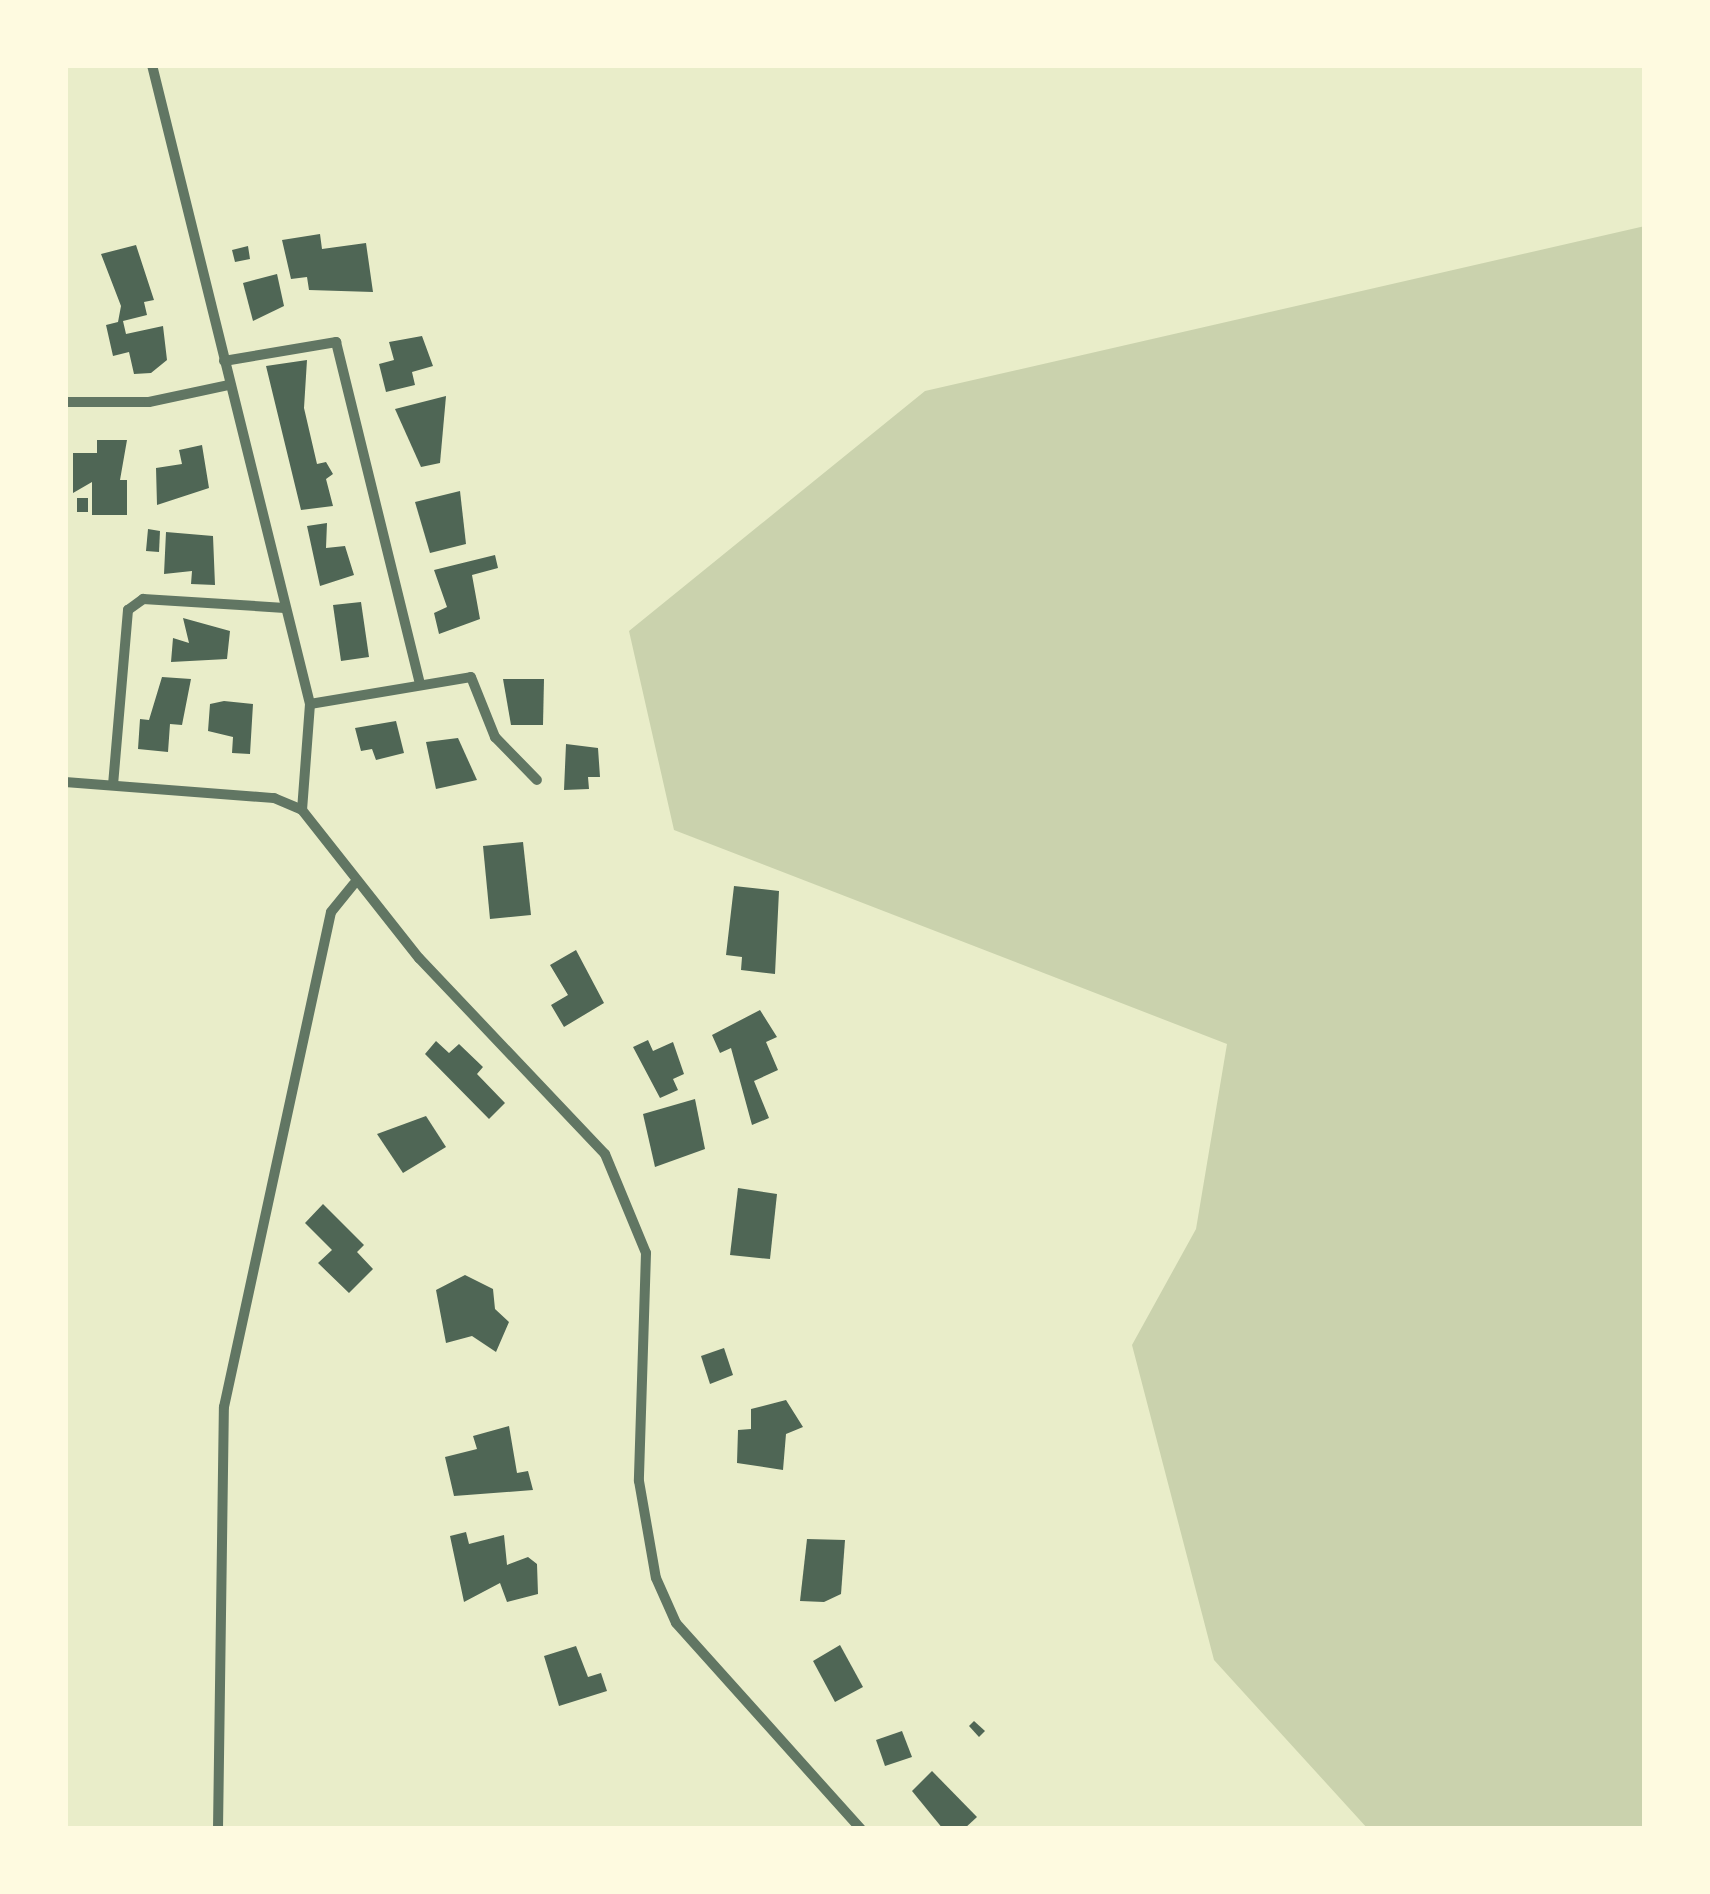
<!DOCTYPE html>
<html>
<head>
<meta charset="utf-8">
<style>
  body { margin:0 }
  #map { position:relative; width:1710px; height:1894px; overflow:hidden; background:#e9edc9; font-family:"Archivo Narrow",sans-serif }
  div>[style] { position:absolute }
  .green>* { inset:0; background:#cad2ad }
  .building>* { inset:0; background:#4f6655 }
  .minor>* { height:10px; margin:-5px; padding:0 5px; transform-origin:5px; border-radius:5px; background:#617663 }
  span { translate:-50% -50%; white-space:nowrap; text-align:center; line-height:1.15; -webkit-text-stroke:8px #fefae0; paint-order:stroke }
  .frame { position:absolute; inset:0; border:68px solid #fefae0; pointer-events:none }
</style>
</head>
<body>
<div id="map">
  <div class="green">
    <div style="clip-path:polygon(1645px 226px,1645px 1829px,1368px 1829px,1214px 1660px,1132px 1345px,1196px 1229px,1227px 1044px,674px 830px,629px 631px,925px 391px)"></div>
  </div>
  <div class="building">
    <div style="clip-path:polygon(320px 234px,322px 249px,366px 243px,373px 292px,309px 290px,307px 277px,291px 279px,282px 240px)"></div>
    <div style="clip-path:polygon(136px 245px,154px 300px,144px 302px,147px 315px,123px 321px,126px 334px,163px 326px,167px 360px,151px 373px,134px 374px,129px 352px,113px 356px,106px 325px,118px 322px,121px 306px,101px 254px)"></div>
    <div style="clip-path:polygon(248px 246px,250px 259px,235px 262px,232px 250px)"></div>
    <div style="clip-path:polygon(277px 274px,284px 306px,253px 321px,243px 283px)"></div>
    <div style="clip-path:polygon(422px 336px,433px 366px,412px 372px,415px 385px,386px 392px,379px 364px,394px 360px,389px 342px)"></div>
    <div style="clip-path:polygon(307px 360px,304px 408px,317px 464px,326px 462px,333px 474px,326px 479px,333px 506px,301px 510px,266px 366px)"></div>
    <div style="clip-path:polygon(446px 396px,440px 463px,421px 467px,395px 409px)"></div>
    <div style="clip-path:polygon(97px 440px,127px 440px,120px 480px,127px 480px,127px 515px,92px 515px,92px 482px,73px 493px,73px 453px,97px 453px)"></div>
    <div style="clip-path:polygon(202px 445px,209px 488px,157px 505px,156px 468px,182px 464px,179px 450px)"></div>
    <div style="clip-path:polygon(460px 491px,466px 544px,430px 553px,415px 502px)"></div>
    <div style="clip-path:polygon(77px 498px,88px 498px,88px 512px,77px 512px)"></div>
    <div style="clip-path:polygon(327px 523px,326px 548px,345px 546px,354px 575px,320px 586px,307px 526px)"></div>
    <div style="clip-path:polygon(148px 529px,160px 531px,159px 552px,146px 551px)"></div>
    <div style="clip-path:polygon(166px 532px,213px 536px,215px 585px,191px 584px,192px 571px,164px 574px)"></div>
    <div style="clip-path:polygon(495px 555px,498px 568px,472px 575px,480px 619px,439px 634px,434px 613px,447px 607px,434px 570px)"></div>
    <div style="clip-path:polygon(361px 602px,369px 657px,341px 661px,333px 605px)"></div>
    <div style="clip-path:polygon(183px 618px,230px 631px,227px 659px,171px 662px,173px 638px,189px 643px)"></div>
    <div style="clip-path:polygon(162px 677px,191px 679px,182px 725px,170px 724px,168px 752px,138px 749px,140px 719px,149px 720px)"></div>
    <div style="clip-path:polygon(503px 679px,544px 679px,543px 725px,511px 725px)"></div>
    <div style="clip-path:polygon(224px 701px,253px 704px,250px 754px,232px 753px,233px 737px,208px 731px,210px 704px)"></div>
    <div style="clip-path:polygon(396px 721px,404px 753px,376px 760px,372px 749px,361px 751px,355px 728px)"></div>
    <div style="clip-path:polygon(458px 738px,477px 780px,436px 789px,426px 742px)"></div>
    <div style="clip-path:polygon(566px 744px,598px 748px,600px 777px,588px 777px,589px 789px,564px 790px)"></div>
    <div style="clip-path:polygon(523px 842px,531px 915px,490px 919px,483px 846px)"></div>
    <div style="clip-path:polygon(734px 886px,779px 891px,775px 974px,741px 970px,742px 957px,726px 955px)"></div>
    <div style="clip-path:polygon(576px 950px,604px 1003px,564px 1027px,551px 1005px,568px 995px,550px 965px)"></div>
    <div style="clip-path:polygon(760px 1010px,777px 1037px,766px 1042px,778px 1070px,754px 1081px,769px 1118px,752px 1125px,731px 1048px,720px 1053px,712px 1035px)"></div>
    <div style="clip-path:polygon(648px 1040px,653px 1051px,673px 1042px,684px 1074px,673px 1079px,678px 1090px,660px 1098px,633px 1047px)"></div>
    <div style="clip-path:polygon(436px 1041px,449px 1053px,459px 1044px,483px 1067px,477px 1074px,505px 1103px,489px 1119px,425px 1054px)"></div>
    <div style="clip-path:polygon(695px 1099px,705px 1149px,655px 1167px,643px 1114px)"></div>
    <div style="clip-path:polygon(426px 1116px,446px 1147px,403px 1173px,377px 1134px)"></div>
    <div style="clip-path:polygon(738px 1188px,777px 1194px,770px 1259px,730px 1255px)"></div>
    <div style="clip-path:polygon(323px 1204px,364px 1245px,357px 1252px,373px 1269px,349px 1293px,318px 1263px,332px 1250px,305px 1223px)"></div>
    <div style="clip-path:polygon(465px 1275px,493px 1289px,495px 1309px,509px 1322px,496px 1352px,472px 1336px,446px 1343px,436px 1290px)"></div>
    <div style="clip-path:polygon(724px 1348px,733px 1375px,710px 1384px,701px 1356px)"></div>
    <div style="clip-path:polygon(786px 1400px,803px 1427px,786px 1434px,783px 1470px,737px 1463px,738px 1430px,751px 1429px,751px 1409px)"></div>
    <div style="clip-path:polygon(509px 1426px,517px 1473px,528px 1471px,533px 1490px,454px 1496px,445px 1457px,477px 1449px,473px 1436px)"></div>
    <div style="clip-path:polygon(466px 1532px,469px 1544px,504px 1535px,507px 1565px,528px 1557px,537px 1564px,538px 1594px,507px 1602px,500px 1583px,464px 1602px,450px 1536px)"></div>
    <div style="clip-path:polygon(807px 1539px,845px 1540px,841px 1594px,824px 1602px,800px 1601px)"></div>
    <div style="clip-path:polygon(840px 1645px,863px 1687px,835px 1702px,813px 1661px)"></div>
    <div style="clip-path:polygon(576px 1646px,588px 1677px,601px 1673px,607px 1691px,559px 1706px,544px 1656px)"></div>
    <div style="clip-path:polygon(974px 1721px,985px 1731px,979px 1737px,969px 1726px)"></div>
    <div style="clip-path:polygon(902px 1731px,912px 1757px,885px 1766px,876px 1740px)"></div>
    <div style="clip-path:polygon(932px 1771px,977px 1817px,964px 1829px,943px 1829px,912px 1791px)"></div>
  </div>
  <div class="minor">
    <div style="left:152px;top:65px;width:658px;rotate:76.11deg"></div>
    <div style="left:310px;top:704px;width:106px;rotate:94.3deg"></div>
    <div style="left:224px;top:361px;width:114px;rotate:-9.6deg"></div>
    <div style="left:336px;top:342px;width:352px;rotate:76.2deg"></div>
    <div style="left:65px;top:402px;width:84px"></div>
    <div style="left:149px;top:402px;width:82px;rotate:-12deg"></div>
    <div style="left:310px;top:704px;width:163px;rotate:-9.5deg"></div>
    <div style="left:471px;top:677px;width:65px;rotate:68.2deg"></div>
    <div style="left:495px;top:737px;width:60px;rotate:45.7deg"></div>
    <div style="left:65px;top:782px;width:210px;rotate:4.4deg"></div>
    <div style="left:274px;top:798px;width:30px;rotate:23deg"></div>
    <div style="left:302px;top:810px;width:189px;rotate:51.7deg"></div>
    <div style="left:419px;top:958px;width:270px;rotate:46.5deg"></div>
    <div style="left:605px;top:1154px;width:107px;rotate:67.5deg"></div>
    <div style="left:646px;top:1253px;width:228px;rotate:91.8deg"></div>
    <div style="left:639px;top:1481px;width:98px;rotate:80.1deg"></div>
    <div style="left:656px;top:1578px;width:49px;rotate:66deg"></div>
    <div style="left:676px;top:1623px;width:277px;rotate:48.1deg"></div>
    <div style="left:113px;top:785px;width:176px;rotate:-85.1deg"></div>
    <div style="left:128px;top:610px;width:19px;rotate:-36deg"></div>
    <div style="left:143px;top:599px;width:142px;rotate:3.6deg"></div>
    <div style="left:218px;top:1829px;width:422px;rotate:-89.2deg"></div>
    <div style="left:224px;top:1407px;width:506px;rotate:-77.8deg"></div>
    <div style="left:331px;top:912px;width:36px;rotate:-51deg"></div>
  </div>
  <div class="frame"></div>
</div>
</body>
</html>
